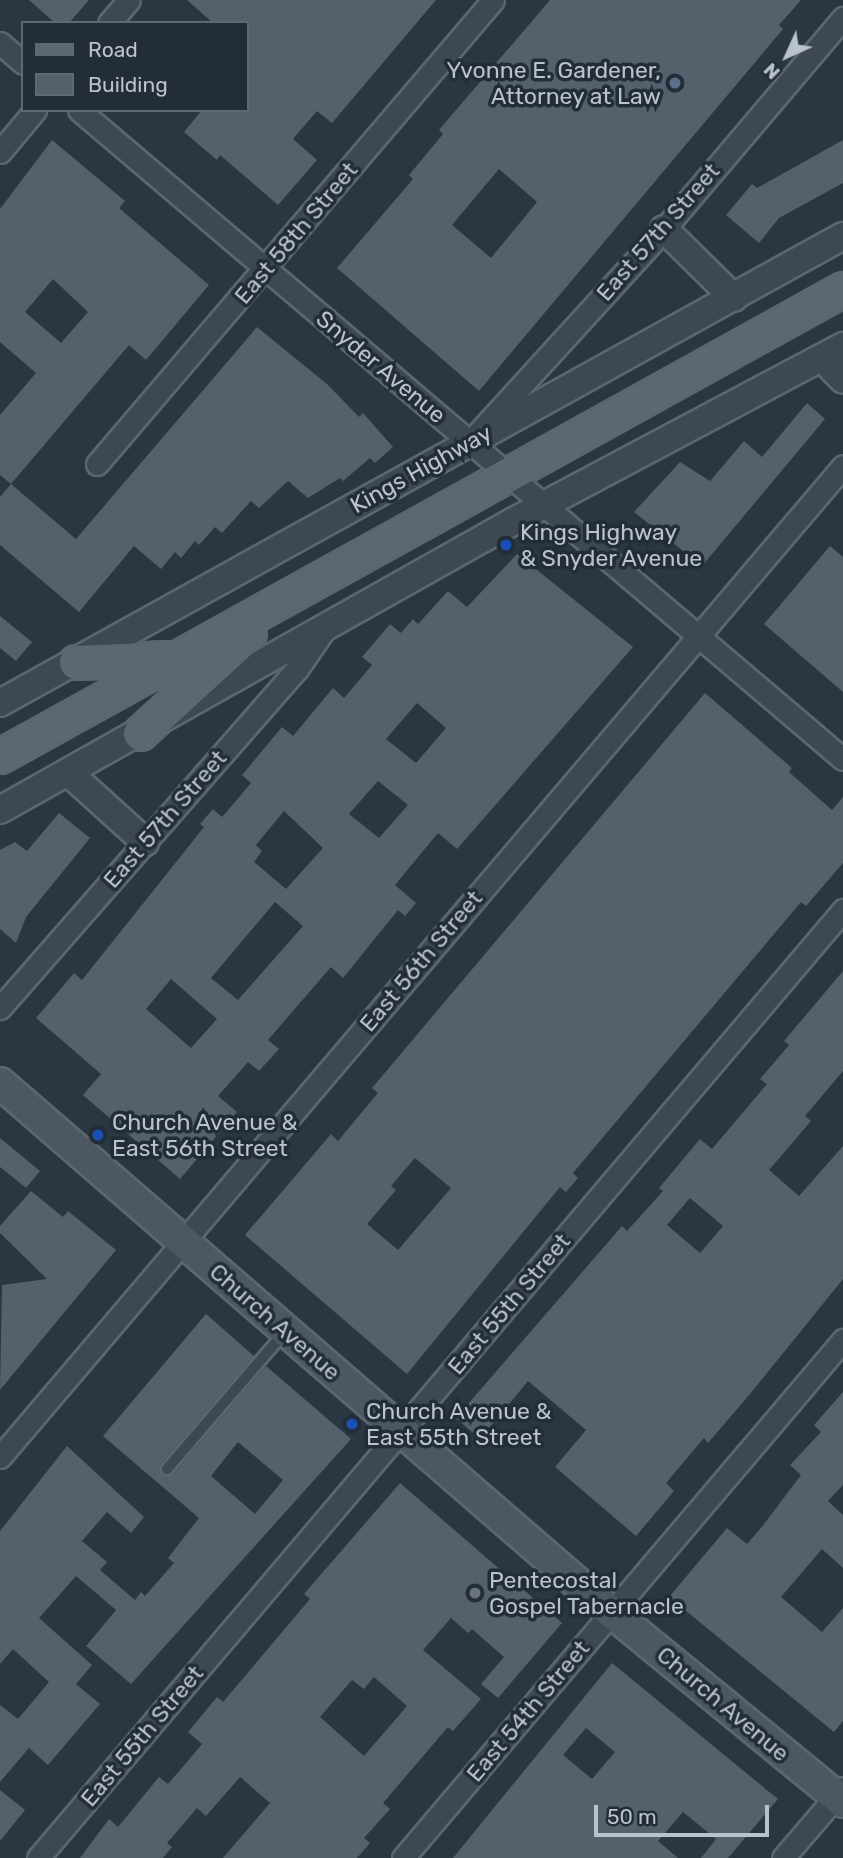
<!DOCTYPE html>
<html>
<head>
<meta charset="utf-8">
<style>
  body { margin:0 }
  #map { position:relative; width:843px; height:1858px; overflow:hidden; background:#293742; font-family:Rubik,sans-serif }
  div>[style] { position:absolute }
  .building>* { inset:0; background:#52616c }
  .roads { filter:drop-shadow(2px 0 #5b666f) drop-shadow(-2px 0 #5b666f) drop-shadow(0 2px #5b666f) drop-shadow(0 -2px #5b666f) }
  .service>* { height:10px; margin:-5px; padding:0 5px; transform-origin:5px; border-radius:5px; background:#3d4852 }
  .minor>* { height:21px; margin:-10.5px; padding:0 10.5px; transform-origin:10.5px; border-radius:10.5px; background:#3d4852 }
  .tertiary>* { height:26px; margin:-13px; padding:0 13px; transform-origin:13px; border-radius:13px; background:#3d4852 }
  .secondary>* { height:30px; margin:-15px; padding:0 15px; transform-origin:15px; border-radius:15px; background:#4b5864 }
  .primary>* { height:33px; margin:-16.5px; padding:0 16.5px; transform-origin:16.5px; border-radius:16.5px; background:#5b6871 }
  .dots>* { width:19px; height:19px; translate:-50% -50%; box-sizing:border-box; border:4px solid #222d37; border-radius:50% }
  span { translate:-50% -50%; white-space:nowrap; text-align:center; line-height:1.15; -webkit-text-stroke:7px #222d37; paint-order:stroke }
  .poi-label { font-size:23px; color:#bac3cb }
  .right { translate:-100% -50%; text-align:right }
  .left { translate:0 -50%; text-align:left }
  .street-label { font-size:23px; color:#bac3cb }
  .legend { position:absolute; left:21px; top:21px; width:228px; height:91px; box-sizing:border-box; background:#222d37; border:2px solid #5f6972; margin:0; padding:9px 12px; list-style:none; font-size:21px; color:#bac3cb }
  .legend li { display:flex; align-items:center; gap:14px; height:35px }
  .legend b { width:35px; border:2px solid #5f6972 }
  .north { position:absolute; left:752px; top:21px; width:70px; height:70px; -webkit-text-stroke:5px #222d37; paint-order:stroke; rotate:225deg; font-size:19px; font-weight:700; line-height:28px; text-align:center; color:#bac3cb }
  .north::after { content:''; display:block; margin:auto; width:24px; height:32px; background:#bac3cb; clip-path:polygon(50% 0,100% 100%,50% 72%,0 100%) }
  .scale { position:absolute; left:594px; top:1805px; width:175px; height:32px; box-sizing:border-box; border:4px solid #bac3cb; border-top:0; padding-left:9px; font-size:21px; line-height:24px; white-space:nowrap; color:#bac3cb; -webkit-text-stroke:5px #222d37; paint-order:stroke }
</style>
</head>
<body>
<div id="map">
  <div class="building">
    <div style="clip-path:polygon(29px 0,89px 0,69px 23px,55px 23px)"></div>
    <div style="clip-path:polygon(187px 0,436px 0,332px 123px,317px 111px,293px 139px,317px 160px,278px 205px,220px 155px,217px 160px,184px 132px,202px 110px,247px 110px,247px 23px,213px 23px)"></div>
    <div style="clip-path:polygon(evenodd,550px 0,801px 0,779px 25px,783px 29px,479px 391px,337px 268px,413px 179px,409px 175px,443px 134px,439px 130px,550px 0,499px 169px,537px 202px,491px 258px,452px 225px,499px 169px)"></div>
    <div style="clip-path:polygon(evenodd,52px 140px,125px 201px,119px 208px,209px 285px,146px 360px,129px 345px,11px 484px,0 475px,0 415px,36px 373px,0 342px,0 209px,52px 140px,53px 279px,88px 312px,61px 343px,25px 312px,53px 279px)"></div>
    <div style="clip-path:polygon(843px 140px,843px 183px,779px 218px,759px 243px,726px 215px,752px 184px,757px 188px)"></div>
    <div style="clip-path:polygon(257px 327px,328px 385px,359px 417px,363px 413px,393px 447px,375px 463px,370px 458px,343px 481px,340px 478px,308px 498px,288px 481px,259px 508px,251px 501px,222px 533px,215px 527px,199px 545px,195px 541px,181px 558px,175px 552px,161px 569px,134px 546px,79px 612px,0 545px,0 497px,11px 484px,76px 539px)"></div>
    <div style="clip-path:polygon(807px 403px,825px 419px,702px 566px,634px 512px,680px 462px,710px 481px,744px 441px,762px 457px)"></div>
    <div style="clip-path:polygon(830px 546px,843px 557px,843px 692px,764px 624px)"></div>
    <div style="clip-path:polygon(evenodd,517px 554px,633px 647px,457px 849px,438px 833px,395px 885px,416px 903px,405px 916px,398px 910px,343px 978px,331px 967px,268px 1040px,279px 1049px,259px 1071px,248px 1062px,218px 1096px,237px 1112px,180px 1179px,83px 1095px,101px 1074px,36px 1018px,74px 973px,82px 980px,204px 827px,200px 824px,213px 809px,222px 817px,235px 802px,251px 783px,242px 775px,282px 727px,293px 736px,333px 688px,344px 698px,372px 665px,362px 657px,390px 624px,401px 633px,413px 619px,418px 624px,448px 591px,467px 607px,517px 554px,417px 703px,446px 728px,416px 763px,386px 739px,417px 703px,517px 554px,378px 781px,408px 805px,379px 838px,349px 814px,378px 781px,517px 554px,284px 811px,323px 848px,286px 889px,254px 862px,262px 851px,256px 845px,284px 811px,517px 554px,275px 902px,303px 926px,238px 1000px,211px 978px,275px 902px,517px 554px,171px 979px,217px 1019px,191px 1048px,146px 1009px,171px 979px)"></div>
    <div style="clip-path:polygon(0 616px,32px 642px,16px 661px,0 648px)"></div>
    <div style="clip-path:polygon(evenodd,705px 693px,792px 768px,789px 772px,832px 810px,843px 797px,843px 863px,806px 906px,801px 902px,573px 1173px,578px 1178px,566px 1192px,560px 1187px,407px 1374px,245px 1235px,331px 1134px,338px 1141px,357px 1118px,378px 1093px,372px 1088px,705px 693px,415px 1158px,451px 1188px,398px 1250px,367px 1224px,396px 1190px,391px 1186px,415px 1158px)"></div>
    <div style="clip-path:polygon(59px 813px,90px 838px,26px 917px,16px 943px,0 929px,0 850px,15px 842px,27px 851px)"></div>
    <div style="clip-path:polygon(evenodd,843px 971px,843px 1071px,805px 1116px,811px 1121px,769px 1170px,799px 1196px,843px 1146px,843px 1279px,750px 1394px,708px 1443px,704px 1438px,666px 1483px,674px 1491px,636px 1536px,555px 1467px,586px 1430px,528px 1381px,480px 1439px,456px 1418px,622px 1226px,627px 1231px,663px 1191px,659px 1188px,700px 1139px,712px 1149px,767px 1084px,760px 1079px,789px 1045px,784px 1041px,843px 971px,690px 1198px,723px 1226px,700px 1253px,667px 1225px,690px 1198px)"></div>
    <div style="clip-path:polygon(0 1138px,40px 1171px,26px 1188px,0 1167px)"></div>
    <div style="clip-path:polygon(31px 1191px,63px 1217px,68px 1211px,116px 1250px,0 1390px,2px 1285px,47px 1279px,0 1233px,0 1226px)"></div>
    <div style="clip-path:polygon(evenodd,206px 1314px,254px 1356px,161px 1464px,161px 1474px,173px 1474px,266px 1366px,351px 1439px,131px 1684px,86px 1646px,116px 1610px,76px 1576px,39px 1618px,92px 1665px,76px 1684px,100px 1704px,48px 1765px,29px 1748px,0 1782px,0 1705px,18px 1719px,49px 1682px,13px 1649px,0 1664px,0 1531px,67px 1446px,144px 1517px,131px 1533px,107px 1512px,82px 1541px,107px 1562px,100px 1570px,135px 1600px,141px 1592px,145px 1596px,174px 1563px,168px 1558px,199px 1518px,103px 1436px,206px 1314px,238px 1442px,283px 1480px,255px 1514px,211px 1476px,238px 1442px)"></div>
    <div style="clip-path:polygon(843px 1392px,843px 1485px,828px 1501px,843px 1515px,843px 1568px,822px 1549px,781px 1597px,822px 1632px,843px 1608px,843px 1721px,834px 1732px,669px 1597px,727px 1528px,747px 1544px,761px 1528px,801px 1475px,790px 1465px,821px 1432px,814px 1425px)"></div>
    <div style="clip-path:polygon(evenodd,400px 1483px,562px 1623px,498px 1698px,481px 1684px,504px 1657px,472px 1629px,468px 1633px,451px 1618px,423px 1650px,481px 1699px,453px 1731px,448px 1727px,383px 1803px,390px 1809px,364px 1838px,370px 1843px,357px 1858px,223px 1858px,270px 1803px,240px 1777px,206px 1816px,197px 1808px,167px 1843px,172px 1847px,163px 1858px,80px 1858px,109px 1819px,118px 1827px,159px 1777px,168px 1784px,181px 1769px,202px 1744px,188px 1732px,217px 1697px,223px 1702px,310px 1599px,304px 1594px,400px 1483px,374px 1677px,407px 1706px,364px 1756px,320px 1717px,352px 1680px,364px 1689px,374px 1677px)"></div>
    <div style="clip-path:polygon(evenodd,612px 1663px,778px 1799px,728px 1858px,701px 1858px,716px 1839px,683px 1812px,658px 1841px,678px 1858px,453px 1858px,612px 1663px,586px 1728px,615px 1752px,592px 1779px,563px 1755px,586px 1728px)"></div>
    <div style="clip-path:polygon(0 1790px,25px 1810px,0 1841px)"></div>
  </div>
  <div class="roads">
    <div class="service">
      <div style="left:167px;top:1469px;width:179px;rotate:-49.3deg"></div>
    </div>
    <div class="minor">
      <div style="left:109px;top:23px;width:30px;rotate:-49deg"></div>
      <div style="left:0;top:43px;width:30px;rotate:41deg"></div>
      <div style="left:79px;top:110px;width:1002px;rotate:40.35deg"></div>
      <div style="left:0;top:152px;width:55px;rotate:-50.2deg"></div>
      <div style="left:478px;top:433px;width:276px;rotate:-47.6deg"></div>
      <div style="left:664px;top:229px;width:277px;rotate:-49.7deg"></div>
      <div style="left:97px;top:464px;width:610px;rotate:-49.52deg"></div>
      <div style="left:0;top:1008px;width:451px;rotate:-48.8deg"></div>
      <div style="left:297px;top:669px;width:51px;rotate:-55.4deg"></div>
      <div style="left:0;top:1457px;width:1301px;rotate:-49.61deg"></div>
      <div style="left:38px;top:1858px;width:1244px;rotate:-49.66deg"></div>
      <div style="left:403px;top:1858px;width:680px;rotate:-49.65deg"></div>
      <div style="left:783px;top:1858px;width:92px;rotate:-49.4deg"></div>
    </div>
    <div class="tertiary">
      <div style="left:664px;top:229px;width:98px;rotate:44.6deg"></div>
      <div style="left:822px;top:358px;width:30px;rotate:46deg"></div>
      <div style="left:0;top:703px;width:964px;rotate:-28.99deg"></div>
      <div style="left:69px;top:773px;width:103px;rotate:42.2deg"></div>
      <div style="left:0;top:810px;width:590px;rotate:-29.35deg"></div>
      <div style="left:514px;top:521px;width:373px;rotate:-28deg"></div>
    </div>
    <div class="secondary">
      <div style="left:0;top:1083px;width:808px;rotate:40.89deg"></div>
      <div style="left:611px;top:1612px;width:300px;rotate:39.3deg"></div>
    </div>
    <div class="primary">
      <div style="left:76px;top:662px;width:94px;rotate:-2.4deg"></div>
      <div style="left:140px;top:733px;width:148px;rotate:-42.5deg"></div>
      <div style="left:0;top:756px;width:964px;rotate:-28.99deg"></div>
    </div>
  </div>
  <div class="dots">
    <div style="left:675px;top:83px;background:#5c6f8a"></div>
    <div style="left:506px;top:545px;background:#1a4fb4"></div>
    <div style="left:98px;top:1135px;background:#1a4fb4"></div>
    <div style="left:352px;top:1424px;background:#1a4fb4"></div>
    <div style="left:475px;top:1593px;background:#6b7280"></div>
  </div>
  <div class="poi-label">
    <span class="right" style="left:661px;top:83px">Yvonne E. Gardener,<br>Attorney at Law</span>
    <span class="left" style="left:520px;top:545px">Kings Highway<br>&amp; Snyder Avenue</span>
    <span class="left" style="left:112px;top:1135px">Church Avenue &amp;<br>East 56th Street</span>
    <span class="left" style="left:366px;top:1424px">Church Avenue &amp;<br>East 55th Street</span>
    <span class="left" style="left:489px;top:1593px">Pentecostal<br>Gospel Tabernacle</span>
  </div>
  <div class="street-label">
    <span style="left:658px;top:232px;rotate:-49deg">East 57th Street</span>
    <span style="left:296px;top:233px;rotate:-50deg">East 58th Street</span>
    <span style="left:381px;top:367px;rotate:40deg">Snyder Avenue</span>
    <span style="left:421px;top:469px;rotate:-29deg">Kings Highway</span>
    <span style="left:165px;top:819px;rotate:-49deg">East 57th Street</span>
    <span style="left:421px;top:961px;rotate:-50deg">East 56th Street</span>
    <span style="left:509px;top:1304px;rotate:-50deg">East 55th Street</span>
    <span style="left:275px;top:1322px;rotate:41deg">Church Avenue</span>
    <span style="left:723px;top:1704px;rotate:40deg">Church Avenue</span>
    <span style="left:528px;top:1711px;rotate:-50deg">East 54th Street</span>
    <span style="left:142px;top:1736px;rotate:-50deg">East 55th Street</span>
  </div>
  <ul class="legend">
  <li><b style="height:9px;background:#5b6871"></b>Road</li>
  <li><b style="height:19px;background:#52616c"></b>Building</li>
  </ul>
  <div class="north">N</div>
  <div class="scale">50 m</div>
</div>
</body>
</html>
